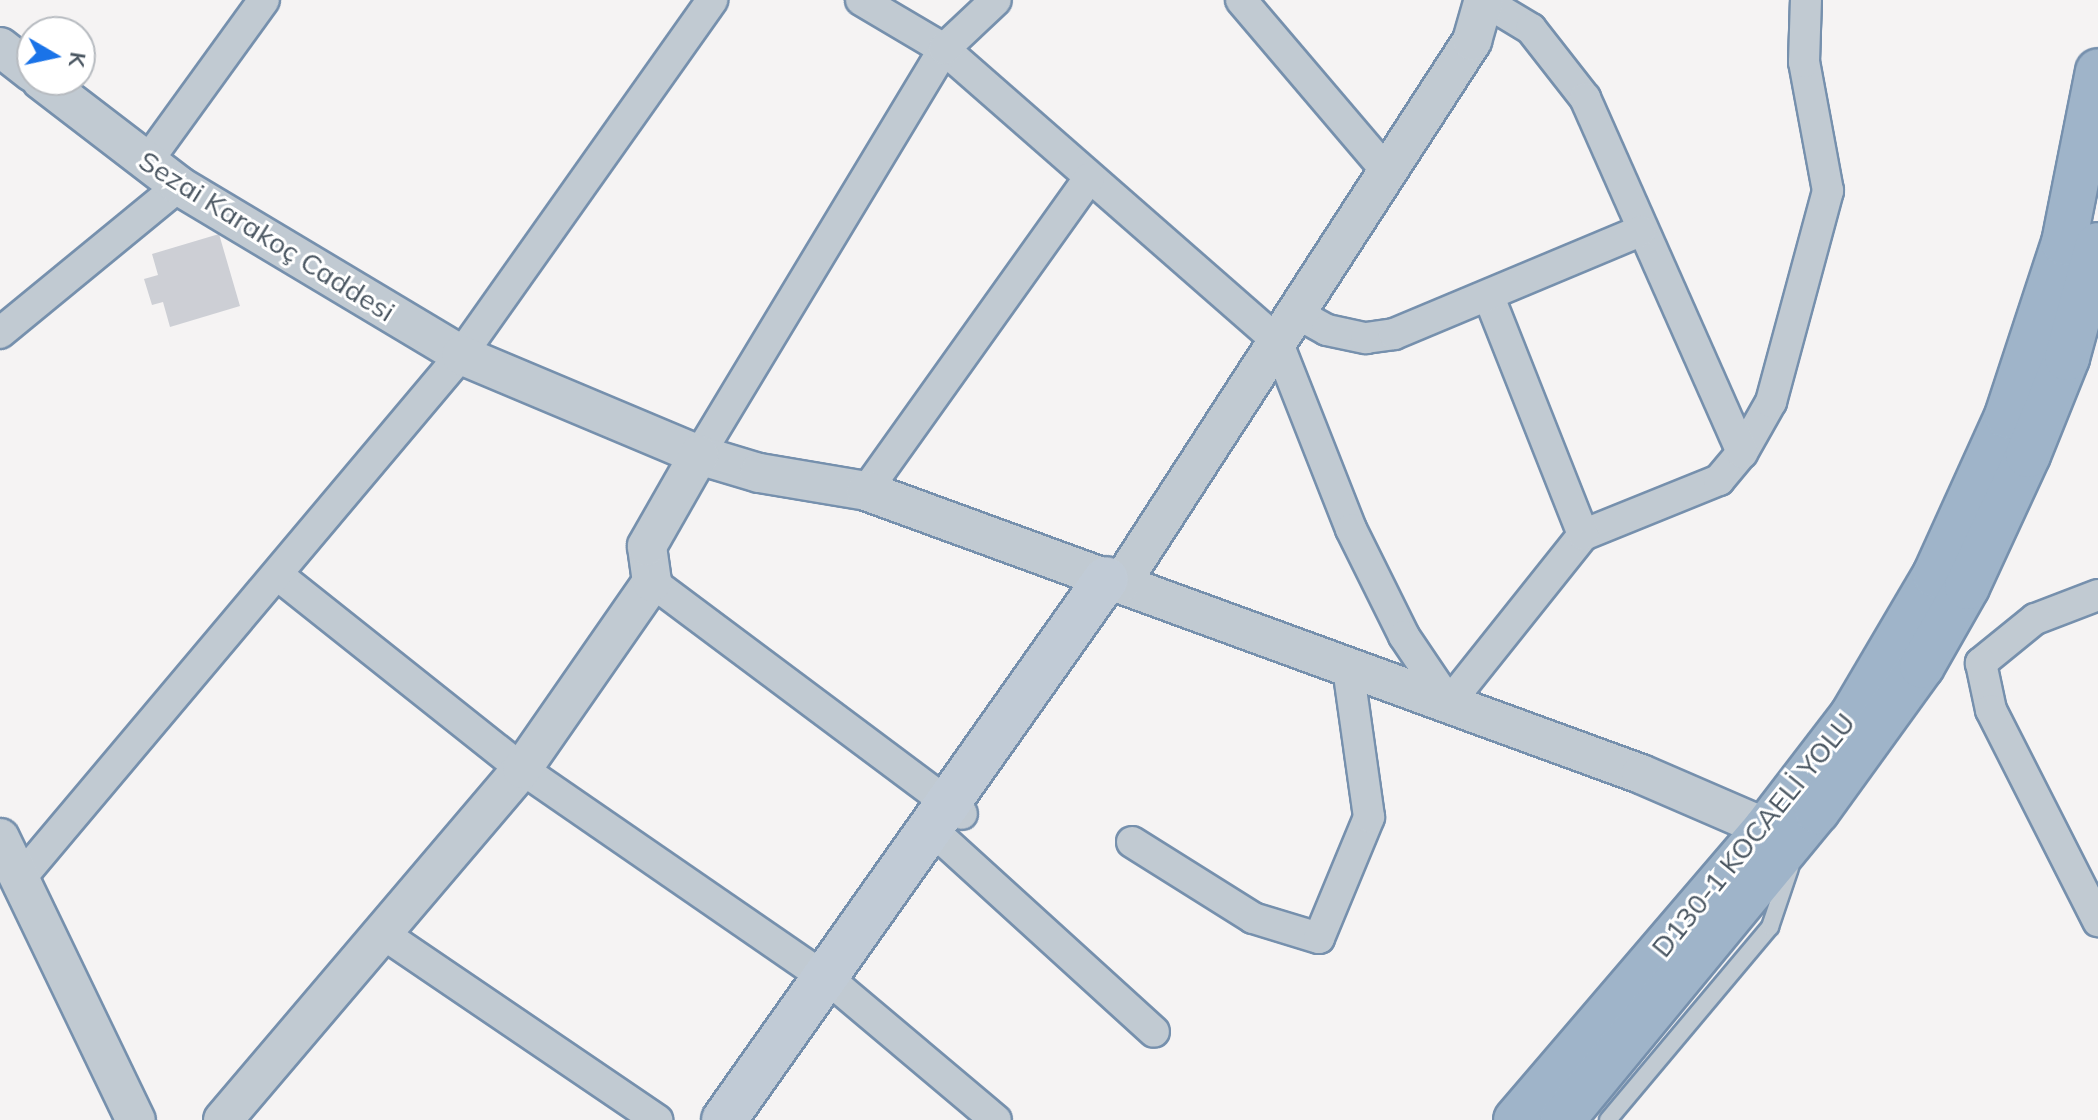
<!DOCTYPE html>
<html>
<head>
<meta charset="utf-8">
<style>
  body { margin:0 }
  #map { position:relative; width:2098px; height:1120px; overflow:hidden; background:#f5f3f3; font-family:Mulish,sans-serif }
  div>[style] { position:absolute }
  .building>* { inset:0; background:#cdcfd5 }
  .roads { filter:drop-shadow(2px 0 #7690ad) drop-shadow(-2px 0 #7690ad) drop-shadow(0 2px #7690ad) drop-shadow(0 -2px #7690ad) }
  .service>* { height:16px; margin:-8px; padding:0 8px; transform-origin:8px; border-radius:8px; background:#c1cad2 }
  .minor>* { height:30px; margin:-15px; padding:0 15px; transform-origin:15px; border-radius:15px; background:#c1cad2 }
  .tertiary>* { height:38px; margin:-19px; padding:0 19px; transform-origin:19px; border-radius:19px; background:#c1cad2 }
  .secondary>* { height:44px; margin:-22px; padding:0 22px; transform-origin:22px; border-radius:22px; background:#c1cbd6 }
  .trunk>* { height:44px; margin:-22px; padding:0 22px; transform-origin:22px; border-radius:22px; background:#9fb4c9 }
  span { translate:-50% -50%; white-space:nowrap; text-align:center; line-height:1.15; -webkit-text-stroke:6px #fff; paint-order:stroke }
  .street-label { font-size:28px; color:#4a5661 }
  .north { position:absolute; left:16px; top:16px; width:80px; height:80px; box-sizing:border-box; background:#fff; border:2px solid #b7bbc0; border-radius:50%; rotate:99deg; font-size:22px; font-weight:700; line-height:32px; text-align:center; color:#4a5661 }
  .north::after { content:''; display:block; margin:auto; width:28px; height:36px; background:#1a73e8; clip-path:polygon(50% 0,100% 100%,50% 72%,0 100%) }
</style>
</head>
<body>
<div id="map">
  <div class="building">
    <div style="clip-path:polygon(219px 234px,240px 306px,170px 327px,163px 302px,152px 305px,144px 279px,158px 275px,152px 254px)"></div>
  </div>
  <div class="roads">
    <div class="service">
      <div style="left:1608px;top:1120px;width:252px;rotate:-50deg"></div>
      <div style="left:1770px;top:927px;width:62px;rotate:-71.3deg"></div>
    </div>
    <div class="minor">
      <div style="left:861px;top:0;width:96px;rotate:30.6deg"></div>
      <div style="left:944px;top:49px;width:443px;rotate:41.2deg"></div>
      <div style="left:1277px;top:341px;width:202px;rotate:68.5deg"></div>
      <div style="left:1351px;top:529px;width:119px;rotate:63.6deg"></div>
      <div style="left:1404px;top:636px;width:81px;rotate:56.1deg"></div>
      <div style="left:1449px;top:703px;width:215px;rotate:-51.4deg"></div>
      <div style="left:1583px;top:535px;width:147px;rotate:-22deg"></div>
      <div style="left:1719px;top:480px;width:35px;rotate:-50deg"></div>
      <div style="left:1742px;top:453px;width:59px;rotate:-60.4deg"></div>
      <div style="left:1771px;top:402px;width:219px;rotate:-74.9deg"></div>
      <div style="left:1828px;top:191px;width:131px;rotate:-100.5deg"></div>
      <div style="left:1804px;top:62px;width:62px;rotate:-88.2deg"></div>
      <div style="left:1241px;top:0;width:228px;rotate:49.6deg"></div>
      <div style="left:1483px;top:0;width:56px;rotate:31.1deg"></div>
      <div style="left:1531px;top:29px;width:88px;rotate:52deg"></div>
      <div style="left:1585px;top:98px;width:388px;rotate:66.1deg"></div>
      <div style="left:146px;top:163px;width:201px;rotate:-54.1deg"></div>
      <div style="left:1489px;top:297px;width:256px;rotate:68.4deg"></div>
      <div style="left:1296px;top:313px;width:35px;rotate:29deg"></div>
      <div style="left:1327px;top:330px;width:40px;rotate:12deg"></div>
      <div style="left:1366px;top:338px;width:28px;rotate:-8deg"></div>
      <div style="left:1394px;top:334px;width:267px;rotate:-22.7deg"></div>
      <div style="left:0;top:333px;width:232px;rotate:-39.4deg"></div>
      <div style="left:699px;top:455px;width:474px;rotate:-58.9deg"></div>
      <div style="left:944px;top:49px;width:71px;rotate:-43.3deg"></div>
      <div style="left:866px;top:491px;width:384px;rotate:-54.5deg"></div>
      <div style="left:279px;top:576px;width:310px;rotate:38.5deg"></div>
      <div style="left:522px;top:769px;width:385px;rotate:34.6deg"></div>
      <div style="left:839px;top:988px;width:205px;rotate:40.1deg"></div>
      <div style="left:652px;top:582px;width:387px;rotate:36.8deg"></div>
      <div style="left:2098px;top:595px;width:67px;rotate:159.1deg"></div>
      <div style="left:2035px;top:619px;width:70px;rotate:140.8deg"></div>
      <div style="left:1981px;top:663px;width:48px;rotate:78deg"></div>
      <div style="left:1991px;top:710px;width:237px;rotate:63.1deg"></div>
      <div style="left:929px;top:827px;width:304px;rotate:42.3deg"></div>
      <div style="left:1132px;top:842px;width:143px;rotate:32.1deg"></div>
      <div style="left:1253px;top:918px;width:69px;rotate:16.9deg"></div>
      <div style="left:1319px;top:938px;width:131px;rotate:-67.5deg"></div>
      <div style="left:1369px;top:817px;width:150px;rotate:-98deg"></div>
      <div style="left:18px;top:881px;width:688px;rotate:-49.9deg"></div>
      <div style="left:461px;top:355px;width:435px;rotate:-54.7deg"></div>
      <div style="left:382px;top:933px;width:333px;rotate:34.2deg"></div>
    </div>
    <div class="tertiary">
      <div style="left:0;top:47px;width:41px;rotate:38deg"></div>
      <div style="left:41px;top:80px;width:174px;rotate:37.5deg"></div>
      <div style="left:179px;top:186px;width:329px;rotate:30.9deg"></div>
      <div style="left:461px;top:355px;width:258px;rotate:22.8deg"></div>
      <div style="left:699px;top:455px;width:63px;rotate:16.7deg"></div>
      <div style="left:759px;top:473px;width:109px;rotate:9.5deg"></div>
      <div style="left:866px;top:491px;width:825px;rotate:20.06deg"></div>
      <div style="left:1641px;top:774px;width:136px;rotate:23.4deg"></div>
      <div style="left:1121px;top:583px;width:646px;rotate:-57.07deg"></div>
      <div style="left:1472px;top:41px;width:40px;rotate:-74deg"></div>
      <div style="left:0;top:838px;width:313px;rotate:64.3deg"></div>
      <div style="left:223px;top:1120px;width:461px;rotate:-49.6deg"></div>
      <div style="left:522px;top:769px;width:228px;rotate:-55.2deg"></div>
      <div style="left:652px;top:582px;width:36px;rotate:-98deg"></div>
      <div style="left:647px;top:546px;width:105px;rotate:-60.3deg"></div>
    </div>
    <div class="secondary">
      <div style="left:724px;top:1120px;width:662px;rotate:-54.77deg"></div>
    </div>
    <div class="trunk">
      <div style="left:1516px;top:1120px;width:384px;rotate:-49.4deg"></div>
      <div style="left:1766px;top:828px;width:141px;rotate:-52.5deg"></div>
      <div style="left:1852px;top:716px;width:164px;rotate:-59.5deg"></div>
      <div style="left:1935px;top:575px;width:175px;rotate:-65.6deg"></div>
      <div style="left:2007px;top:416px;width:182px;rotate:-71.8deg"></div>
      <div style="left:2064px;top:243px;width:175px;rotate:-78.8deg"></div>
      <div style="left:1562px;top:1120px;width:401px;rotate:-50.5deg"></div>
      <div style="left:1817px;top:811px;width:179px;rotate:-54.1deg"></div>
      <div style="left:1922px;top:666px;width:91px;rotate:-60.3deg"></div>
      <div style="left:1967px;top:587px;width:145px;rotate:-65.2deg"></div>
      <div style="left:2028px;top:455px;width:105px;rotate:-68.1deg"></div>
      <div style="left:2067px;top:358px;width:117px;rotate:-74.7deg"></div>
    </div>
  </div>
  <div class="street-label">
    <span style="left:267px;top:236px;rotate:32deg">Sezai Karakoç Caddesi</span>
    <span style="left:1753px;top:835px;rotate:-51deg">D130-1 KOCAELİ YOLU</span>
  </div>
  <div class="north">K</div>
</div>
</body>
</html>
